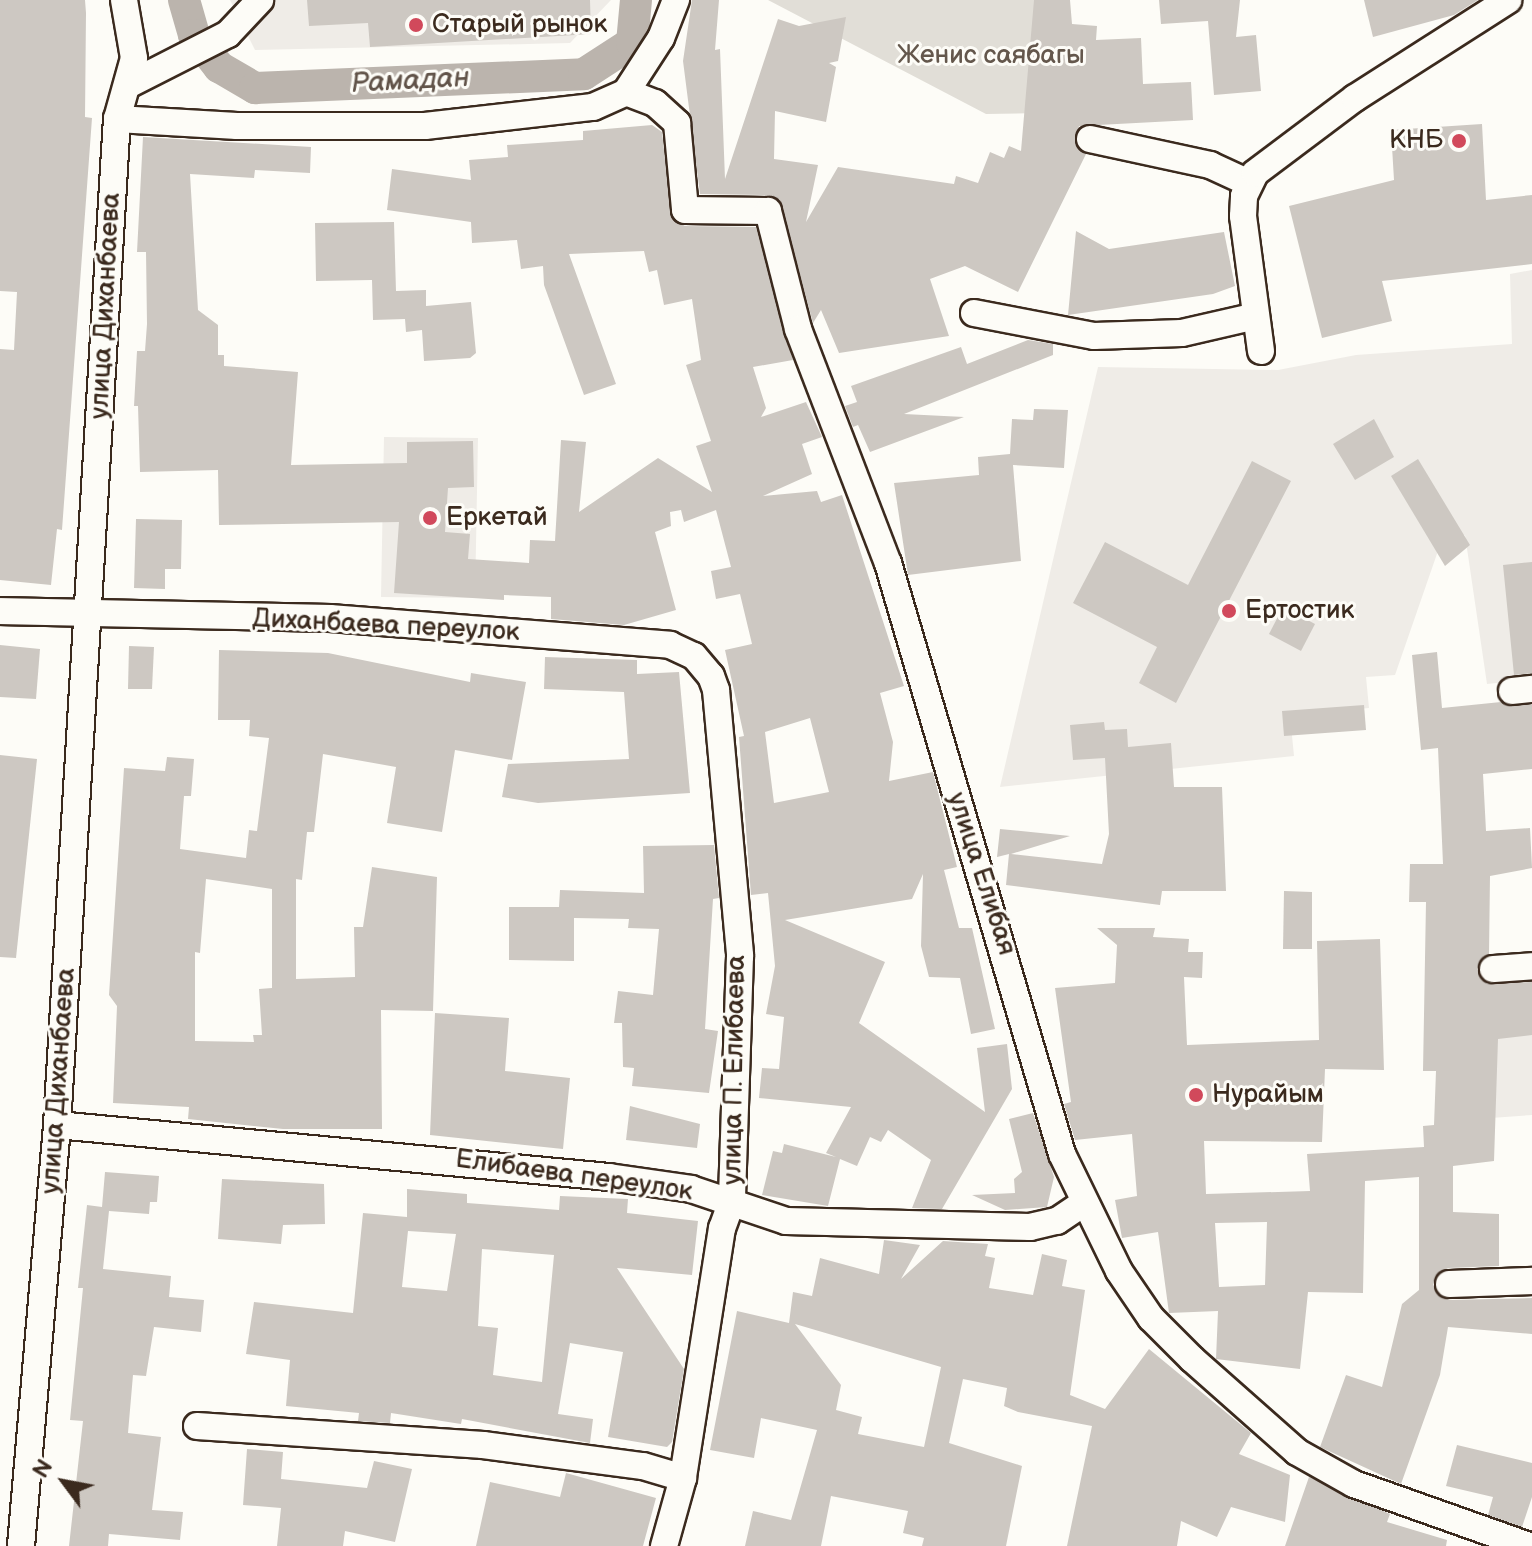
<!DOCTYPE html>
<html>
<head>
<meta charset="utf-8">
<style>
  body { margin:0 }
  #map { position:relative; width:1532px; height:1546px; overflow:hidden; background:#fdfcf7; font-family:"Balsamiq Sans",sans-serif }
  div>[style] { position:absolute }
  .built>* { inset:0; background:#efece7 }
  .green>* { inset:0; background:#e1ded7 }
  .canal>* { height:32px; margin:-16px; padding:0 16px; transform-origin:16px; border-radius:16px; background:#bbb4ad }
  .building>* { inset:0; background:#cdc8c2 }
  .roads { filter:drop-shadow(2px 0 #3b2a1e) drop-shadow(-2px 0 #3b2a1e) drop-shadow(0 2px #3b2a1e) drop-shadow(0 -2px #3b2a1e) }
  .minor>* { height:26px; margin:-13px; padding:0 13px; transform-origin:13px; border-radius:13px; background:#fdfcf7 }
  .dots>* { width:22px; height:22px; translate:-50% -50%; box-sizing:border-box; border:4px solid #fdfcf7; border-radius:50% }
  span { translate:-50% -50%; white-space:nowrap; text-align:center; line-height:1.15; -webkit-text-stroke:6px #fdfcf7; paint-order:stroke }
  .poi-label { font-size:26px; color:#3b2a1e }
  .left { translate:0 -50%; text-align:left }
  .right { translate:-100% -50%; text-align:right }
  .park-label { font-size:26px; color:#64574c }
  .street-label { font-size:26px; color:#3b2a1e }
  .water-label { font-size:28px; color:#615349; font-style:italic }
  .north { position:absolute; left:24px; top:1442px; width:80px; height:80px; -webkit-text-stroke:6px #fdfcf7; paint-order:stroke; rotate:302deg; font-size:22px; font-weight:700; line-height:32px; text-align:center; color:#3b2a1e }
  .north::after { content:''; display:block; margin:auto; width:28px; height:36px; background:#3b2a1e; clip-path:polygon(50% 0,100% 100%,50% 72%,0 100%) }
</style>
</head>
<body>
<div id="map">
  <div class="built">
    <div style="clip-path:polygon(230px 0,611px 0,570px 43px,255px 50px)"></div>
    <div style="clip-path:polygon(1532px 270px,1532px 679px,1487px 684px,1465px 535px,1439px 548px,1395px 675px,1366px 677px,1369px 708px,1290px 715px,1294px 756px,1000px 787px,1098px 367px,1278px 370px,1356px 355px,1512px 344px,1510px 274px)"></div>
    <div style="clip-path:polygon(384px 437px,478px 438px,475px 598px,381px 597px)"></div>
    <div style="clip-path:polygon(1532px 989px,1532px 1115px,1491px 1118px,1479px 993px)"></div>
  </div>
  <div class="green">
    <div style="clip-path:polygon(768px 0,1070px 0,1047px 28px,1040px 113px,986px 114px)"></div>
  </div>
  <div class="canal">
    <div style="left:184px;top:0;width:36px;rotate:74deg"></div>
    <div style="left:194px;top:35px;width:41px;rotate:52deg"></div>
    <div style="left:219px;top:67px;width:42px;rotate:30.3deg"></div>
    <div style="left:255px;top:88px;width:329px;rotate:-2.4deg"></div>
    <div style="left:584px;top:74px;width:57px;rotate:-32.9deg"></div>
    <div style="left:632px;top:43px;width:43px;rotate:-84.7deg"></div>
  </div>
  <div class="building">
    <div style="clip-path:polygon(0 0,85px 0,86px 13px,85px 117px,92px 118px,62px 530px,57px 529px,51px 585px,0 580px,0 349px,14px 350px,17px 292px,0 291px)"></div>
    <div style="clip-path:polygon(307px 0,590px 0,591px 34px,370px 47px,368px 23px,309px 26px)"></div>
    <div style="clip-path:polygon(692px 0,719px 0,715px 50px,720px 49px,725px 179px,778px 19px,799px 26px,846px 17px,838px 61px,829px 63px,836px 67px,826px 122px,775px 111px,774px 159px,818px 165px,806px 222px,838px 167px,954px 184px,956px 176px,978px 183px,990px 152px,1004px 158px,1009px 146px,1021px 151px,1034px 0,1070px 0,1072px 24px,1097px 26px,1096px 40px,1141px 38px,1143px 84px,1191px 82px,1193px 120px,1079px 126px,1075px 143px,1086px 154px,1018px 292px,965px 266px,930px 279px,949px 336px,839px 353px,821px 310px,813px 323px,780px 200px,768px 195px,700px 194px,683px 61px)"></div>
    <div style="clip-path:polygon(1159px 0,1240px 0,1236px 37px,1256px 35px,1261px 91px,1214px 95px,1208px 21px,1161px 24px)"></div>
    <div style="clip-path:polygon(1364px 0,1478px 0,1454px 15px,1373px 37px)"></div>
    <div style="clip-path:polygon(1482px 124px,1486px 200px,1532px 195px,1532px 264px,1382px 281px,1392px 321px,1322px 338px,1289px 206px,1394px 180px,1391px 130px)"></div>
    <div style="clip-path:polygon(evenodd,652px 125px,662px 132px,672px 219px,685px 226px,756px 227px,793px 360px,753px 367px,766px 408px,761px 417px,806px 402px,822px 437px,802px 444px,812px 474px,763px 496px,817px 491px,821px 502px,842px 495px,904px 686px,880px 693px,893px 742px,889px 781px,933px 772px,957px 867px,944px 870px,959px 928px,972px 928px,995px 1029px,971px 1034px,960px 978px,929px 977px,921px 946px,923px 874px,912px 899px,785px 920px,885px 962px,859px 1023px,985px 1112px,977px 1048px,1007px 1044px,1012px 1089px,942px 1209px,912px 1208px,931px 1160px,888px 1130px,881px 1142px,870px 1137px,857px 1166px,840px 1159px,828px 1206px,762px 1195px,773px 1151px,782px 1153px,784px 1144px,836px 1157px,826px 1153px,851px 1107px,759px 1098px,762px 1068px,779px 1069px,784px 1017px,766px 1014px,775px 966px,768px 893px,751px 895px,739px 737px,744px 736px,725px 650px,752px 644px,740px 594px,716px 599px,711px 571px,731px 567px,716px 510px,684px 522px,681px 510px,670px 512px,671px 526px,655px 532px,676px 610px,624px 625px,551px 619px,551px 597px,504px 595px,504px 600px,394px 593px,399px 522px,219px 525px,218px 470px,140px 472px,138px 406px,134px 406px,137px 351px,145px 351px,147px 324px,146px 252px,137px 252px,143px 137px,311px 147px,310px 173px,255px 170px,254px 178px,190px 174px,198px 310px,218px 325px,218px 355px,224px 355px,224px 366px,298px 372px,291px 465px,407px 463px,407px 442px,473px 441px,474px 487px,448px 488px,445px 532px,470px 534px,468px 559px,529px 563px,530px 540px,555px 541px,561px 440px,586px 442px,579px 512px,658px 458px,712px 492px,696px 446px,711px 441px,686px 365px,701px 360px,692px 299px,664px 305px,657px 270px,649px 272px,644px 251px,569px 254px,616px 384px,584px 395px,544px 285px,543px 266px,521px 269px,517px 240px,472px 243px,471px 222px,387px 210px,392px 169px,471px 180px,469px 160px,508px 157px,507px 145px,583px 140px,583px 131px,652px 125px,810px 718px,829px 792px,774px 803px,765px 732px,810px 718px)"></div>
    <div style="clip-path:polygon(394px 222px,396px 291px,426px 290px,426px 306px,471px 302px,476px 353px,470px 358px,424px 361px,422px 330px,406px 332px,405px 319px,373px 320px,372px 280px,316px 281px,315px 223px)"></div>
    <div style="clip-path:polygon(1076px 231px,1109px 249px,1224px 232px,1235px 286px,1213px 294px,1068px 315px)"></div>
    <div style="clip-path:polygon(1028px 340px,1053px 344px,1053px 355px,904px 414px,964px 417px,870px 452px,858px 425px,853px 427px,845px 406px,857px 402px,851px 386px,961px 347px,967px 364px)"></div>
    <div style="clip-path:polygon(1034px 409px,1068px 410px,1064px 468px,1013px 465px,1021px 561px,908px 575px,894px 483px,979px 475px,978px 457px,1010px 454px,1012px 419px,1033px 420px)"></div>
    <div style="clip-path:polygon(1374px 419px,1394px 457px,1355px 480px,1333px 444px)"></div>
    <div style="clip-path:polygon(1418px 459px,1470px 545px,1445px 566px,1391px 476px)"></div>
    <div style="clip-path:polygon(1252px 461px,1291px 481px,1176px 703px,1139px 683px,1157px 647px,1073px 603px,1105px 542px,1188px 585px)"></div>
    <div style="clip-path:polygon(136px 519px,182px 520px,181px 569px,165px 569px,165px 589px,134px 588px)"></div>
    <div style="clip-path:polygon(1532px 562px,1532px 673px,1514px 675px,1503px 565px)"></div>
    <div style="clip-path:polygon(1283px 607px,1315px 624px,1301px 651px,1269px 634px)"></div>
    <div style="clip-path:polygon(0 645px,40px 649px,36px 699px,0 697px)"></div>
    <div style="clip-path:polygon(129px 646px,154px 647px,152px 689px,128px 689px)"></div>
    <div style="clip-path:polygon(evenodd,219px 650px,328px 653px,470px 682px,471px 673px,526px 682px,512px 760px,455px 750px,442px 832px,387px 823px,396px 767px,323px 754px,314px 832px,307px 832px,302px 880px,296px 879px,296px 979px,355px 977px,354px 927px,363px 927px,372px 867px,437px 877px,433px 1011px,381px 1010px,382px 1129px,283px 1129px,188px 1119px,189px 1107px,113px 1103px,117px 1006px,109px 995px,124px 768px,165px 771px,167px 757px,194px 759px,191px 796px,184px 796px,180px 849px,246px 858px,249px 830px,257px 831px,269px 738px,249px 736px,250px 720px,218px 720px,219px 650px,206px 879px,272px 889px,272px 988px,259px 989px,262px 1035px,253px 1035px,254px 1042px,195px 1041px,195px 952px,200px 953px,206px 879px)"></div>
    <div style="clip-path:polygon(evenodd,1437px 652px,1442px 708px,1501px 702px,1532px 705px,1532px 769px,1483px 774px,1486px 831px,1530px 828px,1532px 868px,1490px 876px,1489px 954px,1477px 969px,1487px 984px,1532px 982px,1532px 1035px,1498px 1039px,1494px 1161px,1453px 1166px,1453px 1212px,1499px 1214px,1499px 1266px,1448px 1268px,1435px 1276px,1433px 1285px,1449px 1300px,1532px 1298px,1532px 1334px,1448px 1327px,1440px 1375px,1401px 1484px,1320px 1447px,1346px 1375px,1382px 1387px,1402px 1304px,1419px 1290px,1419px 1177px,1365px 1181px,1363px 1293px,1308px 1292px,1300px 1369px,1216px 1359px,1218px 1311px,1169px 1313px,1158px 1232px,1122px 1238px,1115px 1200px,1137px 1196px,1132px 1134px,1075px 1140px,1064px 1104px,1071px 1102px,1055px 988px,1115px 983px,1117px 945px,1097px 928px,1155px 928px,1153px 937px,1189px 939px,1188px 952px,1203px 952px,1202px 978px,1184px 977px,1187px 1045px,1319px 1040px,1317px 941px,1380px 939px,1384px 1070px,1325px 1069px,1322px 1142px,1204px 1141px,1206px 1194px,1310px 1191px,1307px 1154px,1424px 1147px,1423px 1126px,1434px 1125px,1436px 1071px,1423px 1071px,1426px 902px,1409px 902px,1410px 864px,1443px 864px,1438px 748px,1421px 750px,1412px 655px,1437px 652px,1267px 1222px,1265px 1285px,1219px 1287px,1215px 1223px,1267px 1222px)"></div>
    <div style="clip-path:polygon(545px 657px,637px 660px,637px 674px,679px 672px,690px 793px,538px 803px,502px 797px,508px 764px,629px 759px,624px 692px,544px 689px)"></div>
    <div style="clip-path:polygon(1364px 705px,1366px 730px,1284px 736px,1282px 711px)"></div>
    <div style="clip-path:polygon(1104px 722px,1105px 730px,1127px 729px,1128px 747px,1171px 743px,1174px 787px,1222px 787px,1226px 891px,1162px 891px,1160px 905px,1006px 885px,1009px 854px,997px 857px,1000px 829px,1070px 836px,1011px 854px,1102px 864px,1109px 834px,1105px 758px,1073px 760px,1070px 725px)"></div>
    <div style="clip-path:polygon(0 755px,37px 759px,16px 958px,0 957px)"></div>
    <div style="clip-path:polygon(714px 845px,719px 898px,713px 899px,705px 1029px,718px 1031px,709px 1093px,632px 1086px,634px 1068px,623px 1067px,622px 1023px,614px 1023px,618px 991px,653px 995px,659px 929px,628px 928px,629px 919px,574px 918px,574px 961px,509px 960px,509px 907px,559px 907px,560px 890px,644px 893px,643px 846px)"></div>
    <div style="clip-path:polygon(1284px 891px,1312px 892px,1312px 949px,1283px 949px)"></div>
    <div style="clip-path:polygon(435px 1013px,509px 1018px,505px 1071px,570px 1078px,563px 1149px,430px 1135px)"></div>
    <div style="clip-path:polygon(630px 1106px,700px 1124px,697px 1148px,626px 1140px)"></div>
    <div style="clip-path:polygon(1033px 1113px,1054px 1177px,1047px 1207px,1005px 1210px,972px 1195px,1015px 1193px,1014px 1179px,1022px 1172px,1009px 1119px)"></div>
    <div style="clip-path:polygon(105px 1172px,159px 1176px,157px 1202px,150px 1202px,149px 1214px,109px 1211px,103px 1269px,171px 1276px,169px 1297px,204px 1300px,201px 1332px,154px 1327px,146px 1376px,133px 1375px,128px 1433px,161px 1437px,152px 1510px,183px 1512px,180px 1540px,109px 1534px,108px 1546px,69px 1546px,83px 1421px,70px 1420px,83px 1288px,78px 1288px,87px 1205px,102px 1207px)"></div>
    <div style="clip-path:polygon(222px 1179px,324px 1184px,325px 1224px,283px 1225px,281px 1244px,218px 1239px)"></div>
    <div style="clip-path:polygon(evenodd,407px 1189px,467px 1194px,467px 1203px,559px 1210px,560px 1196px,628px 1199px,627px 1213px,698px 1221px,692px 1275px,617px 1268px,684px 1369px,672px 1442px,667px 1447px,608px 1437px,623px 1352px,570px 1343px,558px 1414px,593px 1419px,590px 1443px,462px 1419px,461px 1424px,391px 1413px,390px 1423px,358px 1421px,359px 1413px,286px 1406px,290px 1360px,246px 1354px,254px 1302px,353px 1313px,363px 1213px,407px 1217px,407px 1189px,408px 1231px,456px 1234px,447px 1291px,402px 1287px,408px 1231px,407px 1189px,482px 1249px,554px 1255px,542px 1382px,493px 1375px,498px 1328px,478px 1326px,482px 1249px)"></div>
    <div style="clip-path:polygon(evenodd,884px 1240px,920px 1245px,901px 1279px,943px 1241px,988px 1244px,985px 1256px,995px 1258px,989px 1288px,1033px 1295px,1042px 1254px,1067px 1260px,1062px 1286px,1085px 1290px,1070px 1395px,1105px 1409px,1149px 1349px,1251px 1433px,1239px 1454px,1290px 1475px,1285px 1522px,1231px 1507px,1217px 1537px,1181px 1521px,1177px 1546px,1067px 1546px,1092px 1426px,1018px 1412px,1004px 1406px,1007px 1388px,963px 1379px,949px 1443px,1022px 1466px,1006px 1546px,922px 1546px,924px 1538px,903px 1533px,908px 1511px,831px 1496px,821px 1546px,745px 1546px,753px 1511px,791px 1520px,817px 1430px,761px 1418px,754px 1458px,710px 1450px,737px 1311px,789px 1323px,793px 1292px,812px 1296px,820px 1258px,879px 1274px,884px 1240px,795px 1324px,941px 1367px,924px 1447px,858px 1434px,862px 1417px,836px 1410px,841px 1385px,795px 1324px)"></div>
    <div style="clip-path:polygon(1457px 1445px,1532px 1463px,1532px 1497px,1522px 1527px,1488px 1515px,1493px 1497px,1446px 1486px)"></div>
    <div style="clip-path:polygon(247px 1449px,283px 1452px,281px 1479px,367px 1488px,374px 1461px,412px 1469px,395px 1542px,345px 1531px,343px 1546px,277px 1546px,281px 1508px,243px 1505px)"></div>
    <div style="clip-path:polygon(566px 1473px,656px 1498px,643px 1546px,476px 1546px,490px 1482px,560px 1497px)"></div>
    <div style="clip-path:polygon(1309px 1477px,1390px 1514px,1387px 1522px,1447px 1540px,1446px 1546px,1285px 1546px)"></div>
  </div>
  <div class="roads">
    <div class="minor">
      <div style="left:128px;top:85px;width:112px;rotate:-27deg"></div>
      <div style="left:228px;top:34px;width:47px;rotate:-46.7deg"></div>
      <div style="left:626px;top:92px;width:31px;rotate:21deg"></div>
      <div style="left:655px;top:103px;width:30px;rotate:42deg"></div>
      <div style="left:677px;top:123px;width:87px;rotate:84.7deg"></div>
      <div style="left:685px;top:210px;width:83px;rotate:0.7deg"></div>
      <div style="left:768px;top:211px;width:122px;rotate:75.7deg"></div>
      <div style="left:798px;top:329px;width:251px;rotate:69deg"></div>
      <div style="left:888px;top:563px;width:616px;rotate:73.59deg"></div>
      <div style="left:1062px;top:1154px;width:130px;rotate:64deg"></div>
      <div style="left:1119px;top:1271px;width:57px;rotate:55.8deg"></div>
      <div style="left:1151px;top:1318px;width:58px;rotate:45deg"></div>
      <div style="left:1192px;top:1359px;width:140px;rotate:41.5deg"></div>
      <div style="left:1297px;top:1452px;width:65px;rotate:29.3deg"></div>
      <div style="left:1354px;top:1484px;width:186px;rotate:19.5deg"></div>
      <div style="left:117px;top:119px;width:120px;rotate:3.3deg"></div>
      <div style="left:237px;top:126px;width:188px"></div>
      <div style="left:425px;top:126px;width:169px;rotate:-6.5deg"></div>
      <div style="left:593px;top:107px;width:36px;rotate:-24deg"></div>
      <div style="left:626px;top:92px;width:64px;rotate:-57.1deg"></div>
      <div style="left:661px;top:38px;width:41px;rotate:-68.5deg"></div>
      <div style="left:1090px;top:139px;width:123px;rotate:12.2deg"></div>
      <div style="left:1210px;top:165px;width:43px;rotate:24.8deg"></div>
      <div style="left:974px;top:313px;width:122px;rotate:10.9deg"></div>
      <div style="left:1094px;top:336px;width:88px;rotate:-2deg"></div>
      <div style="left:1182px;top:333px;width:72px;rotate:-12.9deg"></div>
      <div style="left:1261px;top:351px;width:136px;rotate:-97.6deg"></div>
      <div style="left:1243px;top:216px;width:20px;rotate:-87deg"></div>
      <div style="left:1244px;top:196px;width:25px;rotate:-64deg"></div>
      <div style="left:1255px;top:173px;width:125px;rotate:-36.9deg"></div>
      <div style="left:1355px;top:98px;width:182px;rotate:-32.6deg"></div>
      <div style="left:0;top:611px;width:330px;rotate:1.2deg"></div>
      <div style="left:330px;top:618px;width:341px;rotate:4.5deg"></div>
      <div style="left:670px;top:645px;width:26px;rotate:25deg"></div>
      <div style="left:694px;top:656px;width:26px;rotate:50deg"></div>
      <div style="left:711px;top:676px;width:15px;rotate:70deg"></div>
      <div style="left:716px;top:690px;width:267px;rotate:84.8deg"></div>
      <div style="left:740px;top:956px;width:245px;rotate:91.9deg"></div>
      <div style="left:732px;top:1201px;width:29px;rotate:110deg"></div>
      <div style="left:722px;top:1228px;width:253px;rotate:98.9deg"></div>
      <div style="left:683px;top:1478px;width:71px;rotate:105.6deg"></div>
      <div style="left:1512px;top:691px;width:20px;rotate:-6deg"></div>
      <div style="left:1493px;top:969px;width:39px;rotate:-4deg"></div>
      <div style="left:57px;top:1125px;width:554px;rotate:5.38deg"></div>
      <div style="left:609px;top:1177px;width:83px;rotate:8.3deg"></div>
      <div style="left:691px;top:1189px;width:100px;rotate:18.6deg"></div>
      <div style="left:786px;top:1221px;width:244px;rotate:1.4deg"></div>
      <div style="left:1030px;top:1227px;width:28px;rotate:-13deg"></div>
      <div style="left:1057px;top:1221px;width:30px;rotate:-34deg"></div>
      <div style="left:1449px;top:1284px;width:83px;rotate:-2.1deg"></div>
      <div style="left:197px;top:1426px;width:287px;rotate:3.8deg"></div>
      <div style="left:483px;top:1445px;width:161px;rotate:7.5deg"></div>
      <div style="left:643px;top:1466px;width:42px;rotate:16.7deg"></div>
      <div style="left:21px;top:1546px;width:423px;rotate:-85.1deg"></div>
      <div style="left:57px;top:1125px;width:1008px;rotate:-86.59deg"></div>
      <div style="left:117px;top:119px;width:63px;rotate:-74.4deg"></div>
      <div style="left:134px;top:58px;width:59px;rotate:-99.8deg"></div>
    </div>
  </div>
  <div class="dots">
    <div style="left:416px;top:25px;background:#d1495b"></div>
    <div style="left:1459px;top:141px;background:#d1495b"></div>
    <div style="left:430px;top:518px;background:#d1495b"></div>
    <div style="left:1229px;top:611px;background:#d1495b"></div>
    <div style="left:1196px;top:1095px;background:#d1495b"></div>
  </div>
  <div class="poi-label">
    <span class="left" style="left:432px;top:25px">Старый рынок</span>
    <span class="right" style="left:1443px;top:141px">КНБ</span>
    <span class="left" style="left:446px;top:518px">Еркетай</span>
    <span class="left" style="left:1245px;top:611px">Ертостик</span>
    <span class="left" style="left:1212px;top:1095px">Нурайым</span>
  </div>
  <div class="park-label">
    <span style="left:991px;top:56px">Женис саябагы</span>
  </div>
  <div class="street-label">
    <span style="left:106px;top:306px;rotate:-87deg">улица Диханбаева</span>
    <span style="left:386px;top:626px;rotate:3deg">Диханбаева переулок</span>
    <span style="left:981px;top:874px;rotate:72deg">улица Елибая</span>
    <span style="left:735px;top:1070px;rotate:-89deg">улица П. Елибаева</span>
    <span style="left:59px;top:1081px;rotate:-86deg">улица Диханбаева</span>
    <span style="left:574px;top:1176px;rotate:8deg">Елибаева переулок</span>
  </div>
  <div class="water-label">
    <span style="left:410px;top:81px;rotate:-3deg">Рамадан</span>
  </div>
  <div class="north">N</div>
</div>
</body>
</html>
